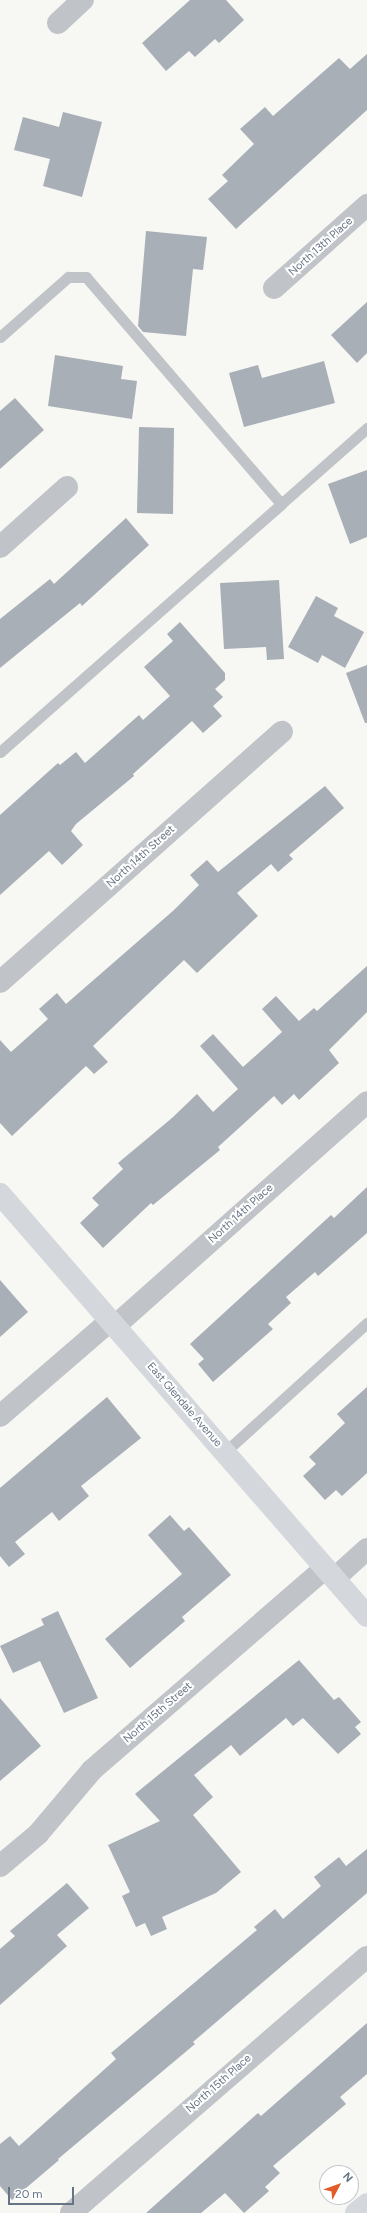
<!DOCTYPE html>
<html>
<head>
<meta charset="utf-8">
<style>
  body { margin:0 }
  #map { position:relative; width:367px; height:2213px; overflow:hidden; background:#f7f7f3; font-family:Figtree,sans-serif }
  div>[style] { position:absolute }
  .building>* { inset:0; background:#a8afb6 }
  .lane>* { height:11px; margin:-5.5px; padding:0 5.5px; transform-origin:5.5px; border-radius:5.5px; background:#c0c3c7 }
  .street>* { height:22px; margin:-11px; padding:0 11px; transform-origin:11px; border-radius:11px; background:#c0c3c7 }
  .secondary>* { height:22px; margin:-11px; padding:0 11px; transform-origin:11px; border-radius:11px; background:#d4d8dd }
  span { translate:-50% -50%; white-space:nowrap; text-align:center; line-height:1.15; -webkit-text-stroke:4px #fff; paint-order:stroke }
  .street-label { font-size:11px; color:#667584 }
  .north { position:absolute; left:319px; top:2165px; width:40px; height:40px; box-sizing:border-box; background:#fff; border:1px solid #c2c8ce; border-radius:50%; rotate:49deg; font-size:11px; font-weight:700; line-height:16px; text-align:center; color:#667584 }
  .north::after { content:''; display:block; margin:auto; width:14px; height:18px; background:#e15c29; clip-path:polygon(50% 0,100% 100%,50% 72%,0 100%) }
  .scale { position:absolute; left:8px; top:2187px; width:66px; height:18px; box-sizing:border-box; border:2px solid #667584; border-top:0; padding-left:5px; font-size:12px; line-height:14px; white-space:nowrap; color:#667584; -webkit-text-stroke:3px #fff; paint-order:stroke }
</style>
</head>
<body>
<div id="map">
  <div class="building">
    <div style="clip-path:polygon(190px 0,226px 0,244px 20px,219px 43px,215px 39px,195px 57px,189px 51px,166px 71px,142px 43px)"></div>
    <div style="clip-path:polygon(367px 54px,367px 110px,236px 229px,208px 199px,228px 181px,222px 175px,254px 144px,240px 129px,265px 107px,273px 116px,339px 58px,350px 69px)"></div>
    <div style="clip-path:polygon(63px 112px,102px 122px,82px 197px,43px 186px,50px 159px,14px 150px,23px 117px,59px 127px)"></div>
    <div style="clip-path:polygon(146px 231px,207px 237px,203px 270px,193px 269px,186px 336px,143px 332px,138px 326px)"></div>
    <div style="clip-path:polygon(367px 302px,367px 353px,357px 363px,331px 335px)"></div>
    <div style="clip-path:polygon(55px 355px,123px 366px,121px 379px,137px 381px,132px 419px,48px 406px)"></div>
    <div style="clip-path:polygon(324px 361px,335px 403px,244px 427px,229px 373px,258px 365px,262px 378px)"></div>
    <div style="clip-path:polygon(15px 398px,44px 430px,0 469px,0 411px)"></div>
    <div style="clip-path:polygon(139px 427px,174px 428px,173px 514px,137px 513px)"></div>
    <div style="clip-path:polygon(367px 470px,367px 537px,350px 544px,328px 484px)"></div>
    <div style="clip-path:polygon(126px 518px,149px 545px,82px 606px,80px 603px,0 668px,0 619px,50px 579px,54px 584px)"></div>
    <div style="clip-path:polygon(279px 580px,284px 659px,267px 660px,266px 647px,224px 649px,220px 583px)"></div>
    <div style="clip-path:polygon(316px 596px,338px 608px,334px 616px,364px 632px,345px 668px,322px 655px,318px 663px,288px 647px)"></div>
    <div style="clip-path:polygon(180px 622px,225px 673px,225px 680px,215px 689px,223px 697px,213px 706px,222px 716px,203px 733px,192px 721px,133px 774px,134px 776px,76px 824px,71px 831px,83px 845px,62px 865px,49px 851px,0 895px,0 815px,58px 763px,60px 765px,76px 752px,85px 763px,139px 715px,143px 720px,170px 696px,144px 667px,173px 641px,167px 634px)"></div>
    <div style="clip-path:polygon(367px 665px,367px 723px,365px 723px,346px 673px)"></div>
    <div style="clip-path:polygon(325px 786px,344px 808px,289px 855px,293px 859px,278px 872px,271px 864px,237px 893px,258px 916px,197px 973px,184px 960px,93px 1046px,108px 1062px,94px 1074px,86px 1066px,12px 1136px,0 1123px,0 1040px,11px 1052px,48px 1019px,39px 1009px,57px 993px,66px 1004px,174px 910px,199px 885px,190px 875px,207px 860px,218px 872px)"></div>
    <div style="clip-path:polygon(367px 966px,367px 1012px,329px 1050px,339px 1063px,299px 1100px,294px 1094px,282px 1105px,274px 1096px,218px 1147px,220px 1150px,153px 1205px,151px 1203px,103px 1248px,80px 1223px,99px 1205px,92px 1198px,123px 1169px,118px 1163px,172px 1118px,197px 1094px,213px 1112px,238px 1089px,200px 1046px,213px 1034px,243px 1067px,282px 1032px,262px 1009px,276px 996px,299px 1021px,314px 1008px,317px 1011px)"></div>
    <div style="clip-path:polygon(367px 1187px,367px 1233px,318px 1276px,315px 1272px,286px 1297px,291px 1303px,268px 1324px,273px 1329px,213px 1382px,198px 1364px,204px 1359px,190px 1344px,331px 1215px,334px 1218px)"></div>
    <div style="clip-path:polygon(0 1280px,28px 1312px,0 1337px)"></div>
    <div style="clip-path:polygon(367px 1387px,367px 1473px,342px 1496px,336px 1490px,325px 1500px,303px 1476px,316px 1464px,309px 1457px,345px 1423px,337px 1414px)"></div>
    <div style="clip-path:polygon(107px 1397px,141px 1438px,81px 1486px,89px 1496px,59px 1521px,52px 1512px,15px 1542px,25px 1554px,9px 1567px,0 1556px,0 1488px)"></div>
    <div style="clip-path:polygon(170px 1515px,184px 1531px,189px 1527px,231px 1575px,182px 1617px,185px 1621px,130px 1668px,105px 1639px,182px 1574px,148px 1535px)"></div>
    <div style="clip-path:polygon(58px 1611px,98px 1698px,64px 1713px,40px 1661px,13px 1673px,0 1646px,44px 1625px,41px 1619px)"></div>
    <div style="clip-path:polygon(299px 1660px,334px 1700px,339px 1697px,361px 1722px,355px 1727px,361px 1734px,338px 1754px,303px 1718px,293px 1726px,286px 1718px,240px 1756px,231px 1745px,194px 1775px,213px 1797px,193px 1815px,241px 1872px,216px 1893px,162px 1917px,167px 1929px,151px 1936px,145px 1923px,136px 1927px,122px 1896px,130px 1892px,108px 1845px,160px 1821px,135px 1794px)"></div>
    <div style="clip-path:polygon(0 1698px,41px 1746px,0 1781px)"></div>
    <div style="clip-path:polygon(367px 1849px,367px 1893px,193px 2042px,195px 2044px,58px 2159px,59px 2160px,12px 2200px,0 2186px,0 2144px,10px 2136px,19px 2146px,116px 2059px,111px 2053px,257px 1930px,254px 1927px,275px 1909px,283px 1919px,321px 1886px,314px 1877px,339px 1857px,346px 1866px)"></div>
    <div style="clip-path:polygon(67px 1883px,89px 1908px,57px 1935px,67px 1946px,0 2005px,0 1949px,15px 1936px,10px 1931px)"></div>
    <div style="clip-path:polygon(367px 2023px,367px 2074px,340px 2097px,346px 2104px,273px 2166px,280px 2173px,265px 2187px,269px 2191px,244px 2213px,225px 2193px,201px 2213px,146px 2213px,258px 2113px,261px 2116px)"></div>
  </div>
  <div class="lane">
    <div style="left:0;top:337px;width:91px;rotate:-41.4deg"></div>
    <div style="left:68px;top:277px;width:18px"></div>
    <div style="left:86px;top:277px;width:299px;rotate:49.3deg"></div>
    <div style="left:281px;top:504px;width:115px;rotate:-41.5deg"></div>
    <div style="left:0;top:752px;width:375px;rotate:-41.4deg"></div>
    <div style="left:225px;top:1452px;width:192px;rotate:-42.3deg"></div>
  </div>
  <div class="street">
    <div style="left:58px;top:23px;width:34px;rotate:-43deg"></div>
    <div style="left:274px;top:288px;width:125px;rotate:-41.7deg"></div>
    <div style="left:0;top:547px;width:90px;rotate:-41.8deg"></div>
    <div style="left:0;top:982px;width:377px;rotate:-41.6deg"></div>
    <div style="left:115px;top:1326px;width:337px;rotate:-41.6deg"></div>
    <div style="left:0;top:1416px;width:145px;rotate:-40.8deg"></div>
    <div style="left:335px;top:1578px;width:43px;rotate:-42.2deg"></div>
    <div style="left:0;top:1866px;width:50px;rotate:-40.1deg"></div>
    <div style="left:38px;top:1834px;width:84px;rotate:-49.8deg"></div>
    <div style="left:92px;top:1770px;width:308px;rotate:-40.9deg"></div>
    <div style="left:71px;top:2213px;width:391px;rotate:-40.9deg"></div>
  </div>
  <div class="secondary">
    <div style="left:0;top:1194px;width:559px;rotate:48.99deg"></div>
    <div style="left:356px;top:2213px;width:14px;rotate:-39deg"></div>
  </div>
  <div class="street-label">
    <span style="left:321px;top:247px;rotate:-42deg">North 13th Place</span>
    <span style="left:141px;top:857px;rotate:-42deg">North 14th Street</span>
    <span style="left:241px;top:1214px;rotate:-42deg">North 14th Place</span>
    <span style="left:184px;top:1405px;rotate:49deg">East Glendale Avenue</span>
    <span style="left:158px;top:1713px;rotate:-41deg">North 15th Street</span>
    <span style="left:219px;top:2084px;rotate:-41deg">North 15th Place</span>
  </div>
  <div class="north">N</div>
  <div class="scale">20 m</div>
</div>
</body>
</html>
